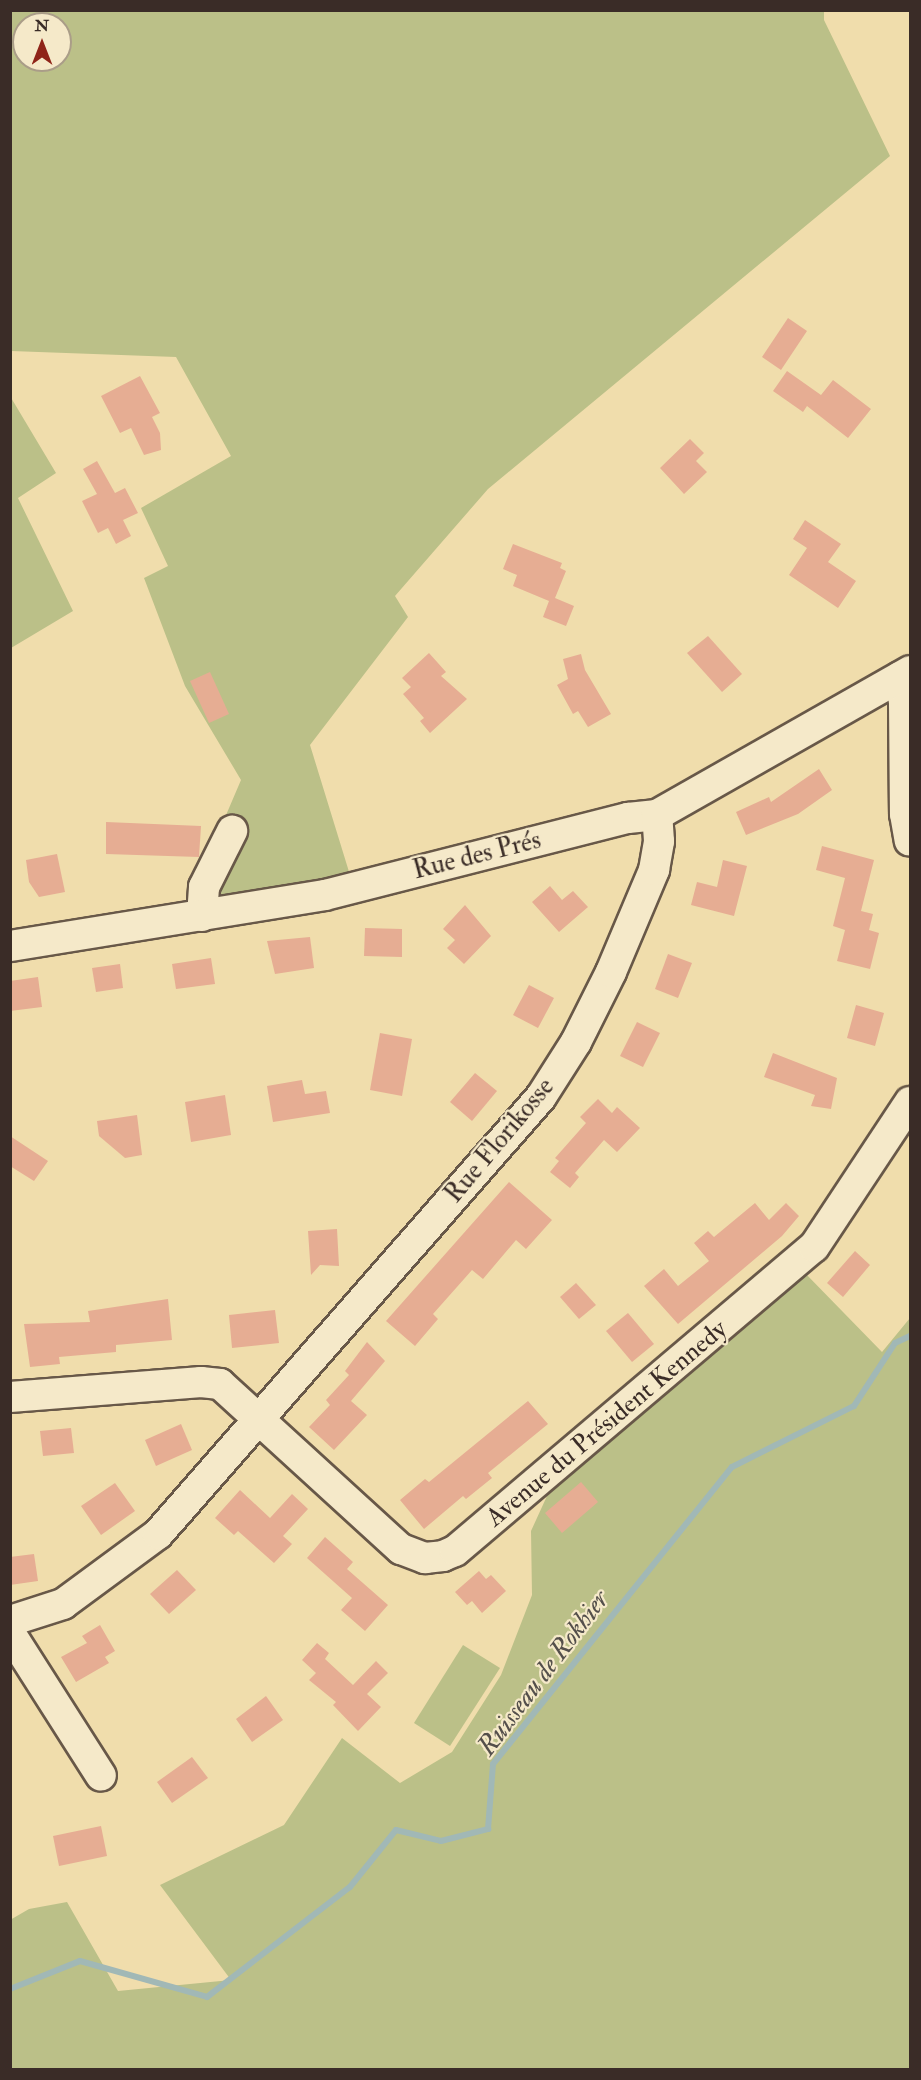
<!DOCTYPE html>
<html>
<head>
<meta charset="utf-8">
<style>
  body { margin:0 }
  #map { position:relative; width:921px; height:2080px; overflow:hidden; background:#f0ddac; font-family:"IM FELL Double Pica",serif }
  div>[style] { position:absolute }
  .green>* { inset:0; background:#bbc088 }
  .stream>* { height:6px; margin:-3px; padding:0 3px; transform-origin:3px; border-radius:3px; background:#a1b8b6 }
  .building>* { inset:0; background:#e6ad93 }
  .roads { filter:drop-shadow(2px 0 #685848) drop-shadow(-2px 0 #685848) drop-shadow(0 2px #685848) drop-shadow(0 -2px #685848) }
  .minor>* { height:30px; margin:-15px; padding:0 15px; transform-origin:15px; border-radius:15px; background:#f5e9c9 }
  span { translate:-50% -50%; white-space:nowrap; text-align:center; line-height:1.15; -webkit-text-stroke:4.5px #f5e9c9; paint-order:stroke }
  .street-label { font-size:26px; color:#3a2c27 }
  .water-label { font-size:27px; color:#544f4b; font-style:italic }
  .frame { position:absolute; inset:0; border:12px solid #3a2c27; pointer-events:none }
  .north { position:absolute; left:12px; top:12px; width:60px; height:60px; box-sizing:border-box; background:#f5e9c9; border:2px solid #aa9d88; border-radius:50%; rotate:0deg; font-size:16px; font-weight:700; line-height:24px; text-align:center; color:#3a2c27 }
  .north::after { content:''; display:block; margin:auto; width:21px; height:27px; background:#8f2418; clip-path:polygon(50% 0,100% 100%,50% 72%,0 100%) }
</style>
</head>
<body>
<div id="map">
  <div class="green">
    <div style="clip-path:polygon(evenodd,11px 11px,824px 11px,824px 20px,890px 156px,488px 489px,395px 596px,408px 617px,310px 745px,350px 875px,188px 904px,241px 780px,185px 686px,144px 578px,168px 566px,141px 508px,231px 456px,176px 357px,11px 351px,11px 11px,24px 24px,60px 24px,60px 60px,24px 60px,24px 24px)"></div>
    <div style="clip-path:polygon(10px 396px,56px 473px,18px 498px,73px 611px,11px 648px)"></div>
    <div style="clip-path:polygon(804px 1272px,882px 1352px,910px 1318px,910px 2069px,11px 2069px,10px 1920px,29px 1909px,67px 1902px,118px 1991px,231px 1980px,160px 1885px,284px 1825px,342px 1738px,400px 1783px,452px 1752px,501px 1675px,532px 1595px,531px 1531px,547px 1496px,580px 1462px)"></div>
    <div style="clip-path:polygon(463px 1645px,500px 1668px,450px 1746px,414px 1723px)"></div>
  </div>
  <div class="stream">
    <div style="left:10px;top:1989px;width:75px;rotate:-21.8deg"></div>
    <div style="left:80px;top:1961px;width:132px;rotate:15.8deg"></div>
    <div style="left:207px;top:1997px;width:180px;rotate:-37.6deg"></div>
    <div style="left:350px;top:1887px;width:73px;rotate:-51.1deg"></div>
    <div style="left:396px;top:1830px;width:46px;rotate:13.7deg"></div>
    <div style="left:441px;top:1841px;width:49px;rotate:-14.3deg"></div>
    <div style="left:488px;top:1829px;width:65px;rotate:-85.6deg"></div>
    <div style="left:493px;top:1764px;width:381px;rotate:-51.2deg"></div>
    <div style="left:732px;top:1467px;width:136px;rotate:-26.6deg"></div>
    <div style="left:854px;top:1406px;width:75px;rotate:-56.9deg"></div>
    <div style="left:895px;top:1343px;width:17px;rotate:-25deg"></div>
  </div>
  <div class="building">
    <div style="clip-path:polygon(788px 318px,807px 331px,781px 370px,762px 357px)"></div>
    <div style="clip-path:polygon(787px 371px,821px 395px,833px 380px,871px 409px,848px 438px,807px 406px,803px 412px,773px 391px)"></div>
    <div style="clip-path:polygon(140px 376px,160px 413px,152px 417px,160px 433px,161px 450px,144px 455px,131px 428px,120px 433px,101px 396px)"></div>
    <div style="clip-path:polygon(690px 439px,704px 453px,696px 461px,707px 472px,684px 494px,660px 468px)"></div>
    <div style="clip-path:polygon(97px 461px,115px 493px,125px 488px,138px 513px,123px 520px,131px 536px,116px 544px,108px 528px,98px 533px,82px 501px,97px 494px,83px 469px)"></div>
    <div style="clip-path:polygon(805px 520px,841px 544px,828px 562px,856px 581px,838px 608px,789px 575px,807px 548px,793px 539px)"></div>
    <div style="clip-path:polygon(513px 544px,562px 563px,560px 568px,566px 571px,555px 598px,574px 606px,566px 626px,543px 617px,549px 601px,513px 586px,517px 575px,503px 569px)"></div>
    <div style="clip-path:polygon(708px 636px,742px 674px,722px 692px,687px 653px)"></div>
    <div style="clip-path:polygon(429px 653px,446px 672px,441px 676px,467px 699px,430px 733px,420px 721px,424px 718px,403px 694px,411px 687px,402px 678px)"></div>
    <div style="clip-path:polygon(581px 654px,585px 670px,611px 714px,588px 727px,578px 711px,573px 714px,557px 685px,568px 679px,563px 659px)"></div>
    <div style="clip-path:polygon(210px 672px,229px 714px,209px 723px,190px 681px)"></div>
    <div style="clip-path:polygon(819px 769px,832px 790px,798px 814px,746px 835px,736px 812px,769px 797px,771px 802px)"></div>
    <div style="clip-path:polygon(106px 822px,201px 826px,199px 857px,106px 854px)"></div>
    <div style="clip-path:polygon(822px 846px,874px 860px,861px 911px,873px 914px,869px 930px,879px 933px,870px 969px,837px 961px,845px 930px,833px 926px,845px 878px,816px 870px)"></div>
    <div style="clip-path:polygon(57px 854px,65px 892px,39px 897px,29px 882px,26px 860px)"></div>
    <div style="clip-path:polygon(723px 860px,747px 866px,734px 916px,691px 905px,697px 882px,717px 887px)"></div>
    <div style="clip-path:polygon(550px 886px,562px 900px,573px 891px,588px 907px,559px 932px,532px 902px)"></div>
    <div style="clip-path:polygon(465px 905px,491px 936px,464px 964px,447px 948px,455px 940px,443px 929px)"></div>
    <div style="clip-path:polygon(365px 928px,402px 929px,402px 957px,364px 956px)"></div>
    <div style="clip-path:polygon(310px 937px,314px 968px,275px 974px,267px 941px)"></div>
    <div style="clip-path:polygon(668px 954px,692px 963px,678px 998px,655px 989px)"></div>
    <div style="clip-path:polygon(211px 958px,215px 984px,176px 989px,172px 964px)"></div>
    <div style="clip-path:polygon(120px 964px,123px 988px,96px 992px,92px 968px)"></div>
    <div style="clip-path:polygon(38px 977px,42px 1007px,10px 1011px,10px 981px)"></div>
    <div style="clip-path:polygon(529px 985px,554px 998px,538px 1028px,513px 1015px)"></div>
    <div style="clip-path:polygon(856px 1005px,884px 1013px,875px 1046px,847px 1038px)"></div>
    <div style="clip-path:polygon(637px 1022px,660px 1033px,643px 1067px,620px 1056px)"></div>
    <div style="clip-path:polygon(380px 1033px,412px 1039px,402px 1096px,370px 1090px)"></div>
    <div style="clip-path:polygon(773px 1053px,837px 1078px,831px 1109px,811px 1106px,815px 1095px,764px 1077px)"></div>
    <div style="clip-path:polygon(475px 1073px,497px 1091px,472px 1121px,450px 1102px)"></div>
    <div style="clip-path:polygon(302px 1080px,305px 1094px,326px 1091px,330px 1113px,273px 1122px,267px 1086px)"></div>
    <div style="clip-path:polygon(225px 1095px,231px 1135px,191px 1142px,185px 1102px)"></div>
    <div style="clip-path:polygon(598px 1099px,612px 1113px,617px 1107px,640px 1128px,617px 1152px,604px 1140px,575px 1173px,579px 1177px,570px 1188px,550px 1172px,559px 1161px,555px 1158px,586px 1123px,580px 1117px)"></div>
    <div style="clip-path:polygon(137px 1115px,142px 1155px,125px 1158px,99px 1136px,97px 1121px)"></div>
    <div style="clip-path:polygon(10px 1136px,48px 1161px,34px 1181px,10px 1166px)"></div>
    <div style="clip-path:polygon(509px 1182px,552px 1220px,526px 1249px,516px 1240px,483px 1279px,472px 1270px,433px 1314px,438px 1319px,415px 1346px,386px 1321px)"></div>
    <div style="clip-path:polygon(755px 1203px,769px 1220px,786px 1203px,799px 1216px,782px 1236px,678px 1324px,644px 1286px,664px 1269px,678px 1286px,709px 1261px,694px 1243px,708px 1231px,714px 1237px)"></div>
    <div style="clip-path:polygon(337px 1229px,339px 1266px,320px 1265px,311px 1275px,308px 1231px)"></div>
    <div style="clip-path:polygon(855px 1251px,870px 1265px,843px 1297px,827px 1283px)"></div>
    <div style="clip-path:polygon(576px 1283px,596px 1305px,579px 1319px,560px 1297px)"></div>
    <div style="clip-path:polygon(168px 1299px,172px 1340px,116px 1345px,116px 1352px,59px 1357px,60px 1364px,30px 1367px,24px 1324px,90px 1322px,88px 1311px)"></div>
    <div style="clip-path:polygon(275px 1310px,279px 1343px,232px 1348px,229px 1315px)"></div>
    <div style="clip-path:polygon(628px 1313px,654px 1344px,632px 1362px,606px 1331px)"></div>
    <div style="clip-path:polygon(367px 1342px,385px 1361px,351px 1401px,367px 1415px,334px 1450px,309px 1427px,330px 1405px,326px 1400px,349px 1375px,345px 1371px)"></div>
    <div style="clip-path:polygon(528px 1401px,548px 1424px,488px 1473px,492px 1478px,466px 1499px,463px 1496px,424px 1529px,400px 1500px,425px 1479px,429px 1482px)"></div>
    <div style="clip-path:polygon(181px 1424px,192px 1450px,156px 1466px,145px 1440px)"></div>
    <div style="clip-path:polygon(71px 1428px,74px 1453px,43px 1456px,40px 1431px)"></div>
    <div style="clip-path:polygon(581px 1482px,598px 1502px,562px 1533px,545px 1513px)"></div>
    <div style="clip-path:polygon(115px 1483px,135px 1511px,101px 1535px,81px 1506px)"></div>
    <div style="clip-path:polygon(240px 1490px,270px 1518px,292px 1494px,308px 1509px,283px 1536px,292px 1544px,274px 1563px,238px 1531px,234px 1535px,215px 1518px)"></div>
    <div style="clip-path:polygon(325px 1537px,353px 1562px,347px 1569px,388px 1605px,365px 1631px,341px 1610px,352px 1598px,307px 1558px)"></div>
    <div style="clip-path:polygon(34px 1554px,38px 1581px,10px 1585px,10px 1557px)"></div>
    <div style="clip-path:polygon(177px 1570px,196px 1590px,169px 1614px,150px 1594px)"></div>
    <div style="clip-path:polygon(479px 1571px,486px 1579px,491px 1575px,506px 1591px,482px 1613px,472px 1601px,467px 1605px,455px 1592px)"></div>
    <div style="clip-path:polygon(100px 1625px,115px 1651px,105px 1657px,109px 1663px,76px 1682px,61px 1657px,87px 1643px,82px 1636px)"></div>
    <div style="clip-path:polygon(317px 1643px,329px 1653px,325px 1659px,353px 1685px,376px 1661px,388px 1673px,367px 1694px,381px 1707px,358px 1731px,333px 1705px,336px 1702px,309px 1680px,316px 1673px,302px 1660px)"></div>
    <div style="clip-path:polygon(266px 1696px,283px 1720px,252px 1742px,236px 1719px)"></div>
    <div style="clip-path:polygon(192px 1757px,208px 1778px,172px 1803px,157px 1782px)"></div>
    <div style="clip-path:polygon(101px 1826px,107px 1856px,59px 1866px,53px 1836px)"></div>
  </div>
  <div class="roads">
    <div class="minor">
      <div style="left:900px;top:677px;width:26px;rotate:81deg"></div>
      <div style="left:904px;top:703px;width:111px;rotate:89.5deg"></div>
      <div style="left:905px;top:814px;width:27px;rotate:80deg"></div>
      <div style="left:202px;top:916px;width:29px;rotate:-86deg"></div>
      <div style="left:204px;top:887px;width:63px;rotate:-63.4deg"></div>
      <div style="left:10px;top:946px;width:319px;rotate:-9.2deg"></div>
      <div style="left:325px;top:895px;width:313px;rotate:-14.3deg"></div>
      <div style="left:628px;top:818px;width:29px;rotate:-6deg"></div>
      <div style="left:657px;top:815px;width:291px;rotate:-29.6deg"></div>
      <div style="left:10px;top:1397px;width:192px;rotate:-4.5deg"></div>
      <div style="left:201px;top:1382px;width:19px;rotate:6deg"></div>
      <div style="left:220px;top:1384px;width:245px;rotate:42.4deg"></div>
      <div style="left:401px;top:1549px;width:26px;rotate:21deg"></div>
      <div style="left:425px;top:1558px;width:18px;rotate:-6deg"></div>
      <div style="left:443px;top:1556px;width:13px;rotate:-23deg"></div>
      <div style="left:455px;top:1551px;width:470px;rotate:-40.3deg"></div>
      <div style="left:814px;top:1247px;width:174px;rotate:-56.5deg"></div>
      <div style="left:10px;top:1621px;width:56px;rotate:-17.8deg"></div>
      <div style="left:63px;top:1604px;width:118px;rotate:-36.4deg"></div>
      <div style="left:158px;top:1534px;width:581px;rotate:-48.77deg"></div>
      <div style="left:541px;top:1097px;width:65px;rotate:-57.5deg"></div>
      <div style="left:576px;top:1042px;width:78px;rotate:-63.4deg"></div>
      <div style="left:611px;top:972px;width:111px;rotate:-67.1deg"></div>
      <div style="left:654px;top:870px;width:29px;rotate:-80deg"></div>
      <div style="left:659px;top:841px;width:26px;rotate:-94deg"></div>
      <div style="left:10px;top:1633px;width:169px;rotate:57.5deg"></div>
    </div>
  </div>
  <div class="street-label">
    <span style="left:477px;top:856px;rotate:-14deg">Rue des Prés</span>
    <span style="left:500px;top:1141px;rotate:-50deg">Rue Florikosse</span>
    <span style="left:607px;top:1424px;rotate:-40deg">Avenue du Président Kennedy</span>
  </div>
  <div class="water-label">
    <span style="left:543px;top:1673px;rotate:-53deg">Ruisseau de Rokhier</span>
  </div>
  <div class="frame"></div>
  <div class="north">N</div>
</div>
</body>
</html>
